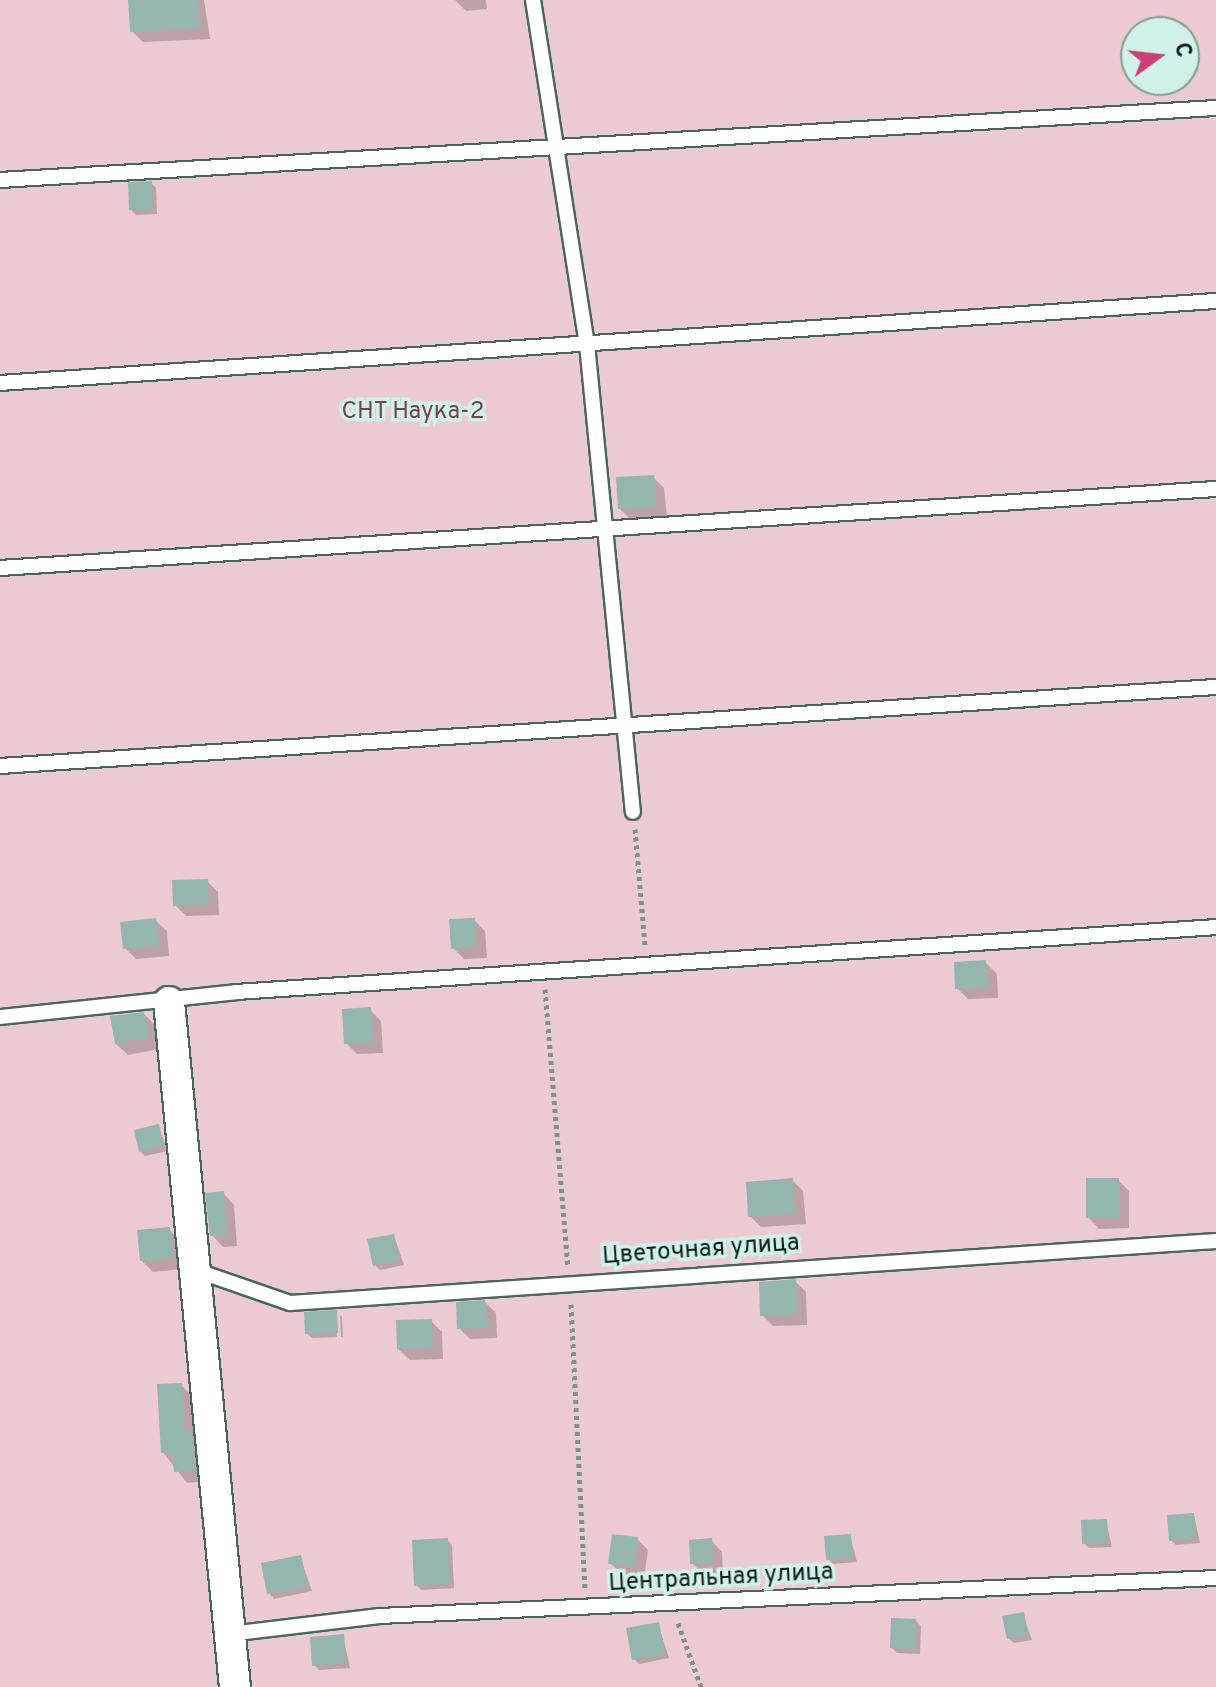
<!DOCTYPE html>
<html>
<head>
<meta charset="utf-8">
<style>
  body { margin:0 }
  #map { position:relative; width:1216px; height:1687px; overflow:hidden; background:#cff1e7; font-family:Overpass,sans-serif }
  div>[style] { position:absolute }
  .green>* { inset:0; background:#eccad3 }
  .shadow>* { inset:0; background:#0003 }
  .building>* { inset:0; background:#95b6ad }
  .path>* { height:5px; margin-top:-2.5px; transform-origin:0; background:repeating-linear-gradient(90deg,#7b948d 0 4px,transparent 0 8px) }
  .roads { filter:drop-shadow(2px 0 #48665e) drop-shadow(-2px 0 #48665e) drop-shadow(0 2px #48665e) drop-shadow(0 -2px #48665e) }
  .lane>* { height:14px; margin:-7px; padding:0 7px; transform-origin:7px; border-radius:7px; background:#fff }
  .street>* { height:30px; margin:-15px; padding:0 15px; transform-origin:15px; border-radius:15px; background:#fff }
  span { translate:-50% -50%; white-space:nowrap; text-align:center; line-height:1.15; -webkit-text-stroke:7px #cff1e7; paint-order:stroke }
  .park-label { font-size:24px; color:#764051 }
  .street-label { font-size:24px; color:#101d1a }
  .north { position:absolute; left:1120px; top:16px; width:80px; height:80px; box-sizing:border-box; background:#cff1e7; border:2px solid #839c95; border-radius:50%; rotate:75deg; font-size:22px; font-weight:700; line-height:32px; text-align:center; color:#101d1a }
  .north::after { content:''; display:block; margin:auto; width:28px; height:36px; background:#ca4076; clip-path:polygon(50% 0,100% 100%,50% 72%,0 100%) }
</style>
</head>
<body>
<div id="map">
  <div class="green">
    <div style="clip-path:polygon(evenodd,0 0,1216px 0,1216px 1687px,0 1687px,0 0,1136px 32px,1184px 32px,1184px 80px,1136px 80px,1136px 32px)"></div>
  </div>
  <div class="shadow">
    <div style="clip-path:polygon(130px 0,204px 0,210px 39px,143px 42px,132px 31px)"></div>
    <div style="clip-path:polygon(455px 0,486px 0,487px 9px,466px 11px)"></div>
    <div style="clip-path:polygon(151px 183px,156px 188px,157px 214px,136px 215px,131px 210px)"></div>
    <div style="clip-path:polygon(653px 477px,664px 488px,667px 517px,631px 520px,620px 509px)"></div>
    <div style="clip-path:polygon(207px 881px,218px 892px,219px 915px,186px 916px,175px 905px)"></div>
    <div style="clip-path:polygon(155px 920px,167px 931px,169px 956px,136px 959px,125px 948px)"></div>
    <div style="clip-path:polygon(474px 920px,485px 931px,487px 958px,464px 959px,453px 948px)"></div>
    <div style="clip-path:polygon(986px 963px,997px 974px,998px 998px,968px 999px,957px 988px)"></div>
    <div style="clip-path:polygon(370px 1010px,381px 1021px,383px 1053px,357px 1054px,346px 1043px)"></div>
    <div style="clip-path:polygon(144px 1014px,155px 1025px,159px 1049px,128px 1055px,116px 1044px)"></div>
    <div style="clip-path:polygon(158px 1127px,168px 1151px,145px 1156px,140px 1151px)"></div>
    <div style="clip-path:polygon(792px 1180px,803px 1191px,806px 1224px,761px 1227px,750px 1216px)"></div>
    <div style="clip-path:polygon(1118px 1180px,1129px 1191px,1129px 1228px,1099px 1229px,1088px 1217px)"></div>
    <div style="clip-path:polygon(223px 1193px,234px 1205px,237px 1246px,223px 1247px,212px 1235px)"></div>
    <div style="clip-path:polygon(169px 1229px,180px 1241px,183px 1269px,153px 1272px,142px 1261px)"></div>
    <div style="clip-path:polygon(394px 1236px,404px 1265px,380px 1270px,375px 1265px)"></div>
    <div style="clip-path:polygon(795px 1281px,806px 1292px,807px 1325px,773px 1326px,762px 1315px)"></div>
    <div style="clip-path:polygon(485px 1302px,496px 1313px,497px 1338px,470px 1339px,459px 1328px)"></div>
    <div style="clip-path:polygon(336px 1312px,337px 1337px,312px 1338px,307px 1333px)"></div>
    <div style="clip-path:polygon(340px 1315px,342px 1317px,343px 1337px,341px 1337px)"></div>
    <div style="clip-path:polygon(431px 1321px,442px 1332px,443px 1359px,410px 1360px,398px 1349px)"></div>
    <div style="clip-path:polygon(181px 1385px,192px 1396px,194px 1435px,203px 1444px,206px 1481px,187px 1483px,163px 1452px)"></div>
    <div style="clip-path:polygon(1194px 1515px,1200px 1543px,1176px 1545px,1171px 1540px)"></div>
    <div style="clip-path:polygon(1106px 1521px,1112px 1547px,1089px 1548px,1084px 1543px)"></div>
    <div style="clip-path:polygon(850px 1536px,857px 1562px,833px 1564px,828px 1559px)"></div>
    <div style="clip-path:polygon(637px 1539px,648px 1550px,644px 1578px,622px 1574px,610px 1563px)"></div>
    <div style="clip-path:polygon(447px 1540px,452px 1545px,454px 1588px,422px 1590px,416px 1585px)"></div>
    <div style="clip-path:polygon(711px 1540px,722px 1552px,723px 1573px,703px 1574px,692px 1563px)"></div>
    <div style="clip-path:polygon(300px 1557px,312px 1591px,274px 1599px,269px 1593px)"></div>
    <div style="clip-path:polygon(1023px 1615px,1032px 1640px,1014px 1643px,1008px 1638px)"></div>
    <div style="clip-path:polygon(916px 1621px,921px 1626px,920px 1654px,897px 1653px,892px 1648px)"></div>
    <div style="clip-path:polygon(658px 1624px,669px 1658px,639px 1664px,634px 1659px)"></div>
    <div style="clip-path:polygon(343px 1636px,350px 1668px,319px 1670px,314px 1665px)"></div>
  </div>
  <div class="building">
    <div style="clip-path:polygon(128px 0,198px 0,199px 28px,130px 32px)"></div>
    <div style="clip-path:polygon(152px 181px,153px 210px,129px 210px,128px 182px)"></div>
    <div style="clip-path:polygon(654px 475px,656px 507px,618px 509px,616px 477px)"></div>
    <div style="clip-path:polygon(208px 879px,209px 904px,173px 906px,172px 880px)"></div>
    <div style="clip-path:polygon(156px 918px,159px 946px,123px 949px,120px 922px)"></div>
    <div style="clip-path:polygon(475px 918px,476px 947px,451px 949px,449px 919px)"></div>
    <div style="clip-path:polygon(986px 960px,988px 988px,955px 989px,954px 962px)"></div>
    <div style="clip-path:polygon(371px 1007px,373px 1043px,344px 1044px,342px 1009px)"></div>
    <div style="clip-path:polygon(144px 1012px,149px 1038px,115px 1044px,110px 1016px)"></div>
    <div style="clip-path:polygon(159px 1124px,164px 1146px,139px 1152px,134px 1130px)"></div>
    <div style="clip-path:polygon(793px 1178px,795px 1213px,748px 1217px,746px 1182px)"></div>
    <div style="clip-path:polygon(1086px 1178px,1119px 1178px,1119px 1218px,1086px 1218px)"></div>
    <div style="clip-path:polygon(224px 1191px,227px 1235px,210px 1236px,205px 1193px)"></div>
    <div style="clip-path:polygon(170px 1227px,173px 1258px,140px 1261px,137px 1230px)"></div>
    <div style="clip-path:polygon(394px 1234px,400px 1260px,373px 1266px,367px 1239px)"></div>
    <div style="clip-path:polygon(796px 1279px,797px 1315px,760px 1316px,759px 1282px)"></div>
    <div style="clip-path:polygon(485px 1300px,487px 1328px,457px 1329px,456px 1302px)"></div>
    <div style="clip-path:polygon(337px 1310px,338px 1333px,305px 1334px,304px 1312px)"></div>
    <div style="clip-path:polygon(432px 1319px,433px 1348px,397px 1349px,396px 1320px)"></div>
    <div style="clip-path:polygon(182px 1383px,184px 1431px,192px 1430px,195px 1471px,174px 1472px,172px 1453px,161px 1453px,157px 1384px)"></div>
    <div style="clip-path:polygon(1194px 1513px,1196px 1539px,1169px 1541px,1167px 1515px)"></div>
    <div style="clip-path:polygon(1107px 1519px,1108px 1542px,1082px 1544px,1081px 1520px)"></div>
    <div style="clip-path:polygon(612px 1534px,638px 1537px,634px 1567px,608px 1564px)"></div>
    <div style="clip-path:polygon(851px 1534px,853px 1558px,826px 1560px,824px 1536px)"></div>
    <div style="clip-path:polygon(448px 1538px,450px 1584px,414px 1586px,412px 1540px)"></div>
    <div style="clip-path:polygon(712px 1538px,713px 1562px,690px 1564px,689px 1540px)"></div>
    <div style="clip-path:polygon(301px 1555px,308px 1587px,267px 1594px,261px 1563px)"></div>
    <div style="clip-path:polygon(1024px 1612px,1028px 1635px,1007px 1639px,1002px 1616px)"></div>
    <div style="clip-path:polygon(891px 1618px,916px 1619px,915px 1650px,890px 1648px)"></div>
    <div style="clip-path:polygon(659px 1622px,665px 1654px,632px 1660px,626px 1628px)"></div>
    <div style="clip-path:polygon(344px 1634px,346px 1663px,312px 1666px,310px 1637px)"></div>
  </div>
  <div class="path">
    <div style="left:635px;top:829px;width:117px;rotate:85.1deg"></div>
    <div style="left:545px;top:989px;width:278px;rotate:85.3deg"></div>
    <div style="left:571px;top:1304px;width:285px;rotate:87.2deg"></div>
    <div style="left:678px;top:1623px;width:68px;rotate:70.2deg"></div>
  </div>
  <div class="roads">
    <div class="lane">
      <div style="left:533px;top:0;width:348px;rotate:81.1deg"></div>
      <div style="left:587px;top:344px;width:470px;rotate:84.4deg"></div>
      <div style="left:0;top:180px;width:1218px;rotate:-3.39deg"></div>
      <div style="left:0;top:383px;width:1219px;rotate:-3.86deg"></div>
      <div style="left:0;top:568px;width:1219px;rotate:-3.72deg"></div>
      <div style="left:0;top:766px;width:1219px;rotate:-3.72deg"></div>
      <div style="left:0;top:1017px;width:237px;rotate:-6deg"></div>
      <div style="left:236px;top:992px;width:982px;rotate:-3.79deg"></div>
      <div style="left:195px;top:1270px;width:101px;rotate:19.2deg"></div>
      <div style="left:290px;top:1303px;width:928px;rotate:-3.83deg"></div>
      <div style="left:229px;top:1634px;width:151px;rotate:-6.8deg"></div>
      <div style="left:379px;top:1616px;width:838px;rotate:-2.6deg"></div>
    </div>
    <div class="street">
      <div style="left:169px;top:1002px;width:688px;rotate:84.5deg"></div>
    </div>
  </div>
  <div class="park-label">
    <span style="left:413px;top:413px">СНТ Наука-2</span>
  </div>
  <div class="street-label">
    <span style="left:701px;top:1251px;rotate:-4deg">Цветочная улица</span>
    <span style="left:721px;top:1579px;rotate:-3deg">Центральная улица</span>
  </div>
  <div class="north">С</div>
</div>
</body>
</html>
